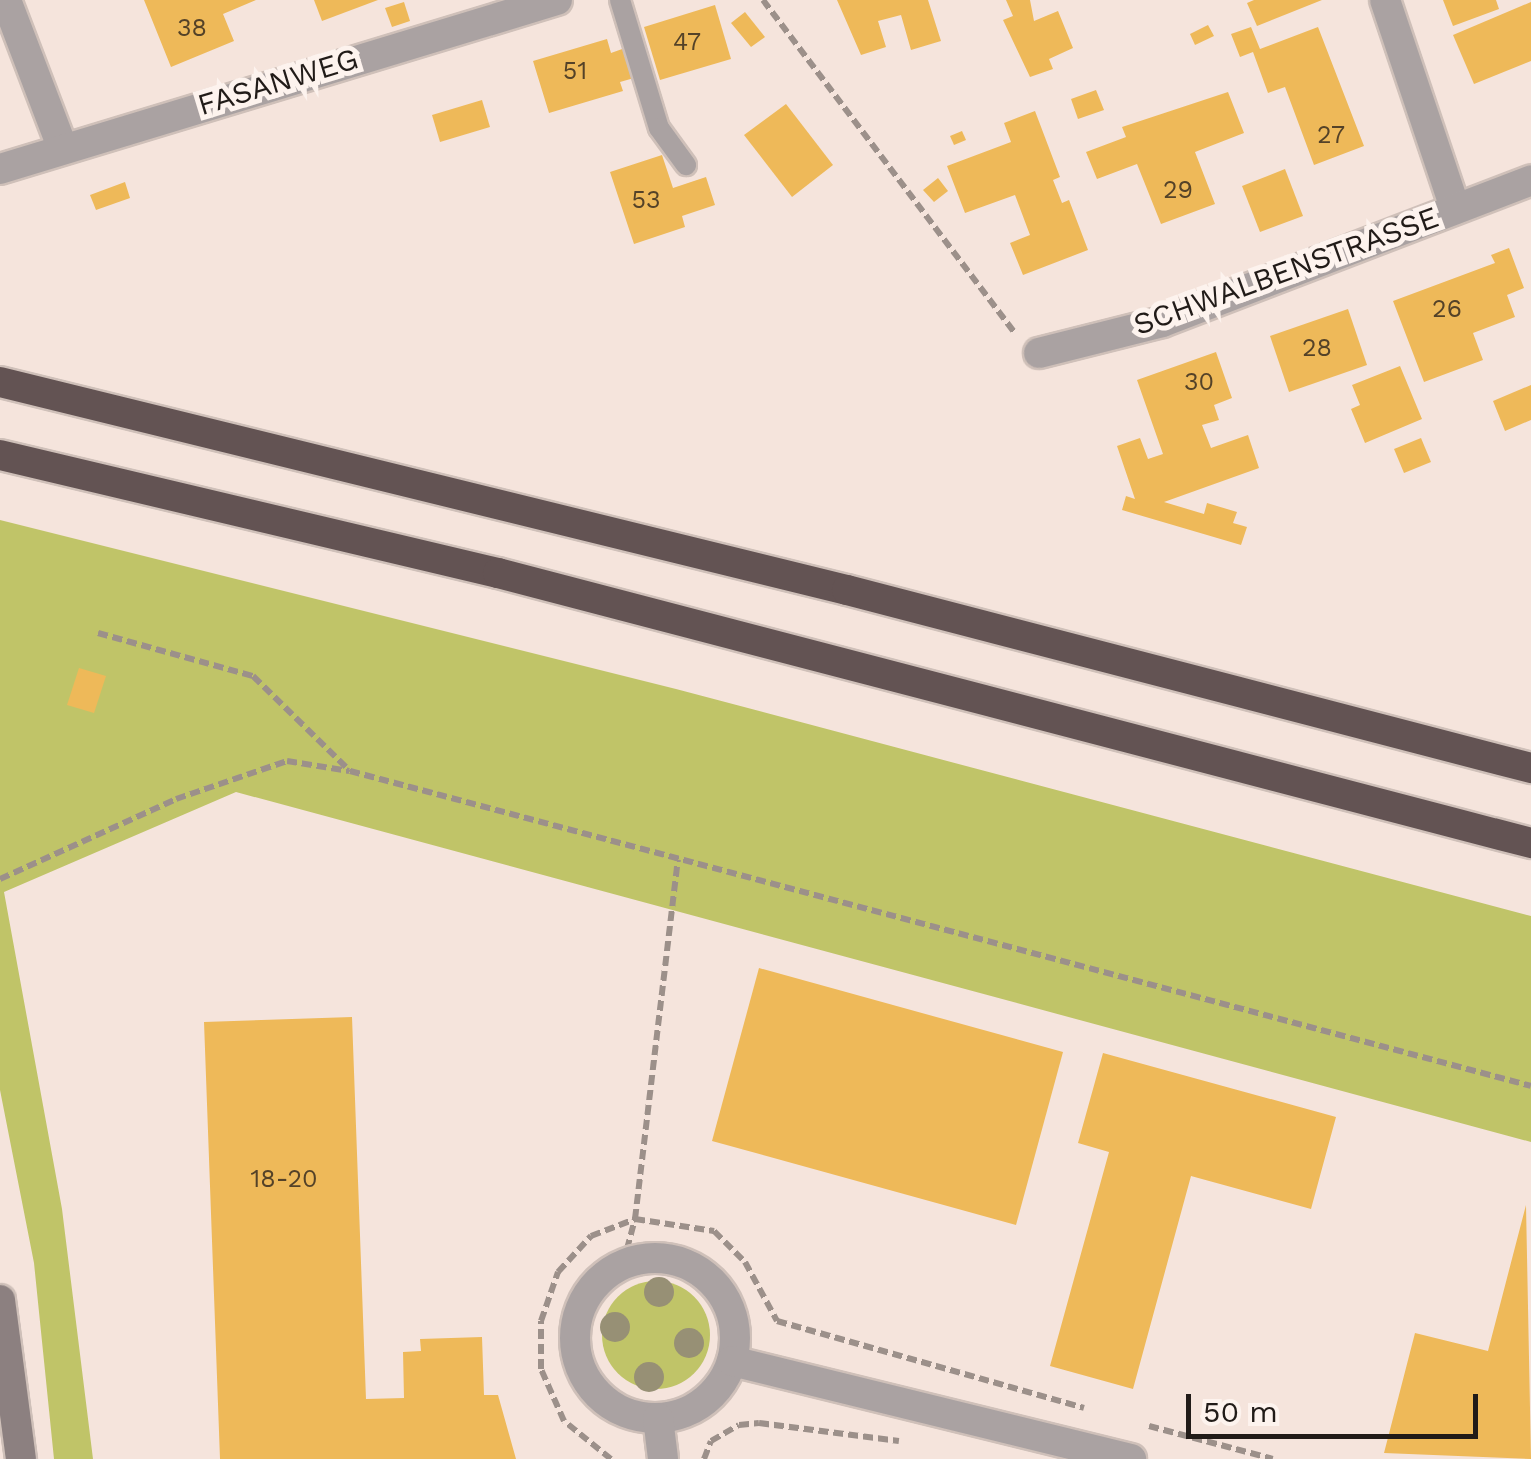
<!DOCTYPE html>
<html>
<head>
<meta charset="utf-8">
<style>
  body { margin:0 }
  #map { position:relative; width:1531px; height:1459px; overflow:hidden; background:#f5e4dc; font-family:"Work Sans",sans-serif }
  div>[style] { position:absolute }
  .green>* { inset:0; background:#c0c468 }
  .round { border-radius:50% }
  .building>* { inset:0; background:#eeb959 }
  .path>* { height:6px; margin-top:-3px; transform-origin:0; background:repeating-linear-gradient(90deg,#9c908a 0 10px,transparent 0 15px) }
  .roads { filter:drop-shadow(2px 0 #cfc0b9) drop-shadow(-2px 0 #cfc0b9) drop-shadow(0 2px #cfc0b9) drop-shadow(0 -2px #cfc0b9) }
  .service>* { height:20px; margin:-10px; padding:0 10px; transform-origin:10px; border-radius:10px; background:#aaa2a2 }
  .minor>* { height:30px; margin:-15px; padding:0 15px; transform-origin:15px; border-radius:15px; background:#aaa2a2 }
  .minor>.ring { margin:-15px; padding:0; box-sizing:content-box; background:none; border:30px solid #aaa2a2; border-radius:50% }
  .secondary>* { height:30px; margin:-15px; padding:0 15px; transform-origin:15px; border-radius:15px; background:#8c8080 }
  .motorway>* { height:30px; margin:-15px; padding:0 15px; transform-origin:15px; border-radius:15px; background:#635353 }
  .trees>* { width:30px; height:30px; margin:-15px; border-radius:50%; background:#979075 }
  span { translate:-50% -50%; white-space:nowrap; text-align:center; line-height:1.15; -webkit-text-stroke:10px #fdf3ee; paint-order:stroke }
  .number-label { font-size:25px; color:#544228 }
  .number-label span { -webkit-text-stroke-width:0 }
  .street-label { font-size:30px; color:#211b18 }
  .scale { position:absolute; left:1186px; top:1394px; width:292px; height:45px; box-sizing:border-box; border:5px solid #211b18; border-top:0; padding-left:12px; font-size:30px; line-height:35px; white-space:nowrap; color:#211b18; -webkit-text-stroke:8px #fdf3ee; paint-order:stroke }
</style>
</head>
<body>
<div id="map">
  <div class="green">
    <div style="clip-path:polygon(0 520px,676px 689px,1531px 916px,1531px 1142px,236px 792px,4px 892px,62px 1209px,93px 1459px,54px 1459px,34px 1263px,0 1090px)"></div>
    <div class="round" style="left:602px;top:1281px;width:108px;height:108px"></div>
  </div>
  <div class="building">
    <div style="clip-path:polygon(144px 0,256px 0,223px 14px,234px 41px,171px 67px)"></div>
    <div style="clip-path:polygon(314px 0,378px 0,322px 21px)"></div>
    <div style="clip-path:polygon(837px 0,928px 0,941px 41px,911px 50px,901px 15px,878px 21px,886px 47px,861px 55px)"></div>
    <div style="clip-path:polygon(1006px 0,1030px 0,1034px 21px,1058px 11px,1073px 48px,1049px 59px,1053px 69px,1030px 77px,1003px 20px,1013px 16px)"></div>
    <div style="clip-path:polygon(1254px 0,1322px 0,1257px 26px,1247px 3px)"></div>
    <div style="clip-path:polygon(1443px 0,1496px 0,1499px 9px,1453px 26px)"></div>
    <div style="clip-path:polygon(404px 2px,410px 21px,392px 27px,385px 8px)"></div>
    <div style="clip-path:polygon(1531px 2px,1531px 61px,1474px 84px,1453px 35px)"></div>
    <div style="clip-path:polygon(715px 5px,731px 59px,660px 80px,644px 27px)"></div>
    <div style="clip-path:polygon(745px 12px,765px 37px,751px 47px,731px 23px)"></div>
    <div style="clip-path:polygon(1208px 25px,1214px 36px,1195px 45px,1190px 34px)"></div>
    <div style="clip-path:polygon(1251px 27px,1260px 49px,1318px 27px,1364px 146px,1314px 165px,1285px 87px,1268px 93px,1253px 52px,1240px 57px,1231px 34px)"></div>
    <div style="clip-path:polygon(607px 39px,611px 53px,625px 48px,634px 78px,620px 82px,623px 91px,549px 113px,533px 61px)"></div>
    <div style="clip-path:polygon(1096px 90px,1104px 110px,1078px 119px,1071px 99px)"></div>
    <div style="clip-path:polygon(1228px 92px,1244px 133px,1195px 152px,1215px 204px,1161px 224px,1137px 164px,1097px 179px,1086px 152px,1126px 137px,1122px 127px)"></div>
    <div style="clip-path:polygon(482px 100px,490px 127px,440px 142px,432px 115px)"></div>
    <div style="clip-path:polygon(786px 104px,833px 165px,792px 197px,744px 135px)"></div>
    <div style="clip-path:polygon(1035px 111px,1060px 177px,1053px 180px,1062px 203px,1069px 200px,1088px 250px,1023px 275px,1010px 243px,1030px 235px,1015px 195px,965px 213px,947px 166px,1011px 142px,1004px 123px)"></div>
    <div style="clip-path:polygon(962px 131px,966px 140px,954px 145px,950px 136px)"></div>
    <div style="clip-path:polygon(662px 155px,673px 188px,706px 177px,715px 205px,682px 216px,685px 227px,634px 244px,610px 172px)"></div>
    <div style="clip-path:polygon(1285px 169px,1303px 216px,1260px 232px,1242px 186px)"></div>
    <div style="clip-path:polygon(938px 178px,948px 191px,934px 202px,923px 190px)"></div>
    <div style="clip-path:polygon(125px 182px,130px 198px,96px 210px,90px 195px)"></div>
    <div style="clip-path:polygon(1509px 248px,1524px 288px,1507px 295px,1515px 317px,1473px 333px,1483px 360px,1424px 382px,1393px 301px,1495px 263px,1491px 255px)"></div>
    <div style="clip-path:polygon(1348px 309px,1367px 365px,1289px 392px,1270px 336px)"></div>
    <div style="clip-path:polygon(1216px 352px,1232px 398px,1214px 405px,1219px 420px,1202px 425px,1211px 448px,1248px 435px,1259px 468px,1164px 502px,1204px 514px,1207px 503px,1237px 512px,1233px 523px,1247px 527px,1241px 545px,1122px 510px,1126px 496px,1135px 499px,1117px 446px,1140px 438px,1148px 459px,1163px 454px,1137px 380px)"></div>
    <div style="clip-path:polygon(1400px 366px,1422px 419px,1365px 443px,1351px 409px,1360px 405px,1352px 385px)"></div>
    <div style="clip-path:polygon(1531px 385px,1531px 420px,1505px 431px,1493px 401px)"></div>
    <div style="clip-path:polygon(1421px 438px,1431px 462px,1404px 473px,1394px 449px)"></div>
    <div style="clip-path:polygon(79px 668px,106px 676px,94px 713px,67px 705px)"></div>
    <div style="clip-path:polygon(759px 968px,1063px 1052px,1016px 1225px,712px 1141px)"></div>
    <div style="clip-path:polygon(352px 1017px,366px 1399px,404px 1398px,403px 1352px,421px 1351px,420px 1339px,482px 1337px,484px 1395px,498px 1395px,516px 1459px,220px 1459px,204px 1022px)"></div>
    <div style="clip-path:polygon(1103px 1053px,1336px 1117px,1311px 1209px,1191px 1176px,1133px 1389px,1050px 1366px,1109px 1152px,1078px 1143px)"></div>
    <div style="clip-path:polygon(1526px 1205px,1531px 1459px,1384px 1453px,1415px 1333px,1488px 1351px)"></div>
  </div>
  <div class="path">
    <div style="left:763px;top:0;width:418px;rotate:52.9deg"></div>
    <div style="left:98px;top:633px;width:161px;rotate:15.5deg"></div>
    <div style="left:253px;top:676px;width:136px;rotate:44.4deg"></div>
    <div style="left:350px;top:771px;width:1222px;rotate:14.93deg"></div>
    <div style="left:0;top:879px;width:193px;rotate:-24.4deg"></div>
    <div style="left:176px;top:799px;width:117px;rotate:-18.9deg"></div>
    <div style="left:287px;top:761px;width:63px;rotate:9.2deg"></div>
    <div style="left:623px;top:1264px;width:47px;rotate:-75.1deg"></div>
    <div style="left:635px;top:1219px;width:362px;rotate:-83.2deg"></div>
    <div style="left:1149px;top:1426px;width:128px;rotate:14.9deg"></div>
    <div style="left:611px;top:1459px;width:60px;rotate:-141deg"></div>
    <div style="left:564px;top:1421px;width:57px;rotate:-113.9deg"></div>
    <div style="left:541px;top:1369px;width:48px;rotate:-90deg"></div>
    <div style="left:541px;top:1321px;width:52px;rotate:-70.9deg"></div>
    <div style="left:558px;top:1272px;width:49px;rotate:-47.5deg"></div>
    <div style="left:591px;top:1236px;width:47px;rotate:-21.1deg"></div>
    <div style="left:635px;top:1219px;width:80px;rotate:8.6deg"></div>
    <div style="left:714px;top:1231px;width:44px;rotate:45deg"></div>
    <div style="left:745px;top:1262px;width:67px;rotate:61.5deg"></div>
    <div style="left:777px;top:1321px;width:319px;rotate:15.8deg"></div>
    <div style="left:704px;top:1459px;width:19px;rotate:-69deg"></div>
    <div style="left:711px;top:1441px;width:32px;rotate:-30deg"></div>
    <div style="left:739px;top:1425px;width:20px;rotate:-6deg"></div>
    <div style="left:759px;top:1423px;width:141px;rotate:7.3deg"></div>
  </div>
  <div class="roads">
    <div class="service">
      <div style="left:620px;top:0;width:134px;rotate:73.1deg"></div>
      <div style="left:659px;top:128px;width:46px;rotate:53.9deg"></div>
    </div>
    <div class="minor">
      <div style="left:6px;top:0;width:157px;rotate:69.1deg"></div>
      <div style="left:1385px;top:0;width:219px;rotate:71.4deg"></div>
      <div style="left:0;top:169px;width:582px;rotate:-16.88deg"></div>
      <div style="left:1039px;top:353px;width:127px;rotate:-14.1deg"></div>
      <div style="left:1162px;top:322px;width:395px;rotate:-21deg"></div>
      <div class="ring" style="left:575px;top:1258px;width:130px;height:130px"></div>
      <div style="left:732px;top:1361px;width:411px;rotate:13.8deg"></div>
      <div style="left:658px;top:1418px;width:41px;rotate:83deg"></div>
    </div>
    <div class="secondary">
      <div style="left:0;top:1300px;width:160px;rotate:82.5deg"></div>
    </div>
    <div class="motorway">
      <div style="left:0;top:382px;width:872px;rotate:13.8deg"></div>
      <div style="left:847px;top:590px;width:707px;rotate:14.59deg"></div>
      <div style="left:0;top:455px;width:512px;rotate:13.33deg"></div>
      <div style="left:498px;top:573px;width:1068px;rotate:14.65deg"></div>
    </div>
  </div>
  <div class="trees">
    <div style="left:659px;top:1292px"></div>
    <div style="left:615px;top:1327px"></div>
    <div style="left:689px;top:1343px"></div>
    <div style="left:649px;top:1377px"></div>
  </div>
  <div class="number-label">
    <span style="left:192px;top:28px">38</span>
    <span style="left:687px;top:42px">47</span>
    <span style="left:575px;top:71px">51</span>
    <span style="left:1331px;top:135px">27</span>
    <span style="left:1178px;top:190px">29</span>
    <span style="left:646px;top:200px">53</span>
    <span style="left:1447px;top:309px">26</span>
    <span style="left:1317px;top:348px">28</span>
    <span style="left:1199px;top:382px">30</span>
    <span style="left:284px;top:1179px">18-20</span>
  </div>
  <div class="street-label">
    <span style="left:278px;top:82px;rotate:-17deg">FASANWEG</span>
    <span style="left:1286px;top:271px;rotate:-20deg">SCHWALBENSTRASSE</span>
  </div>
  <div class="scale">50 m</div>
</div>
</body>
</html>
